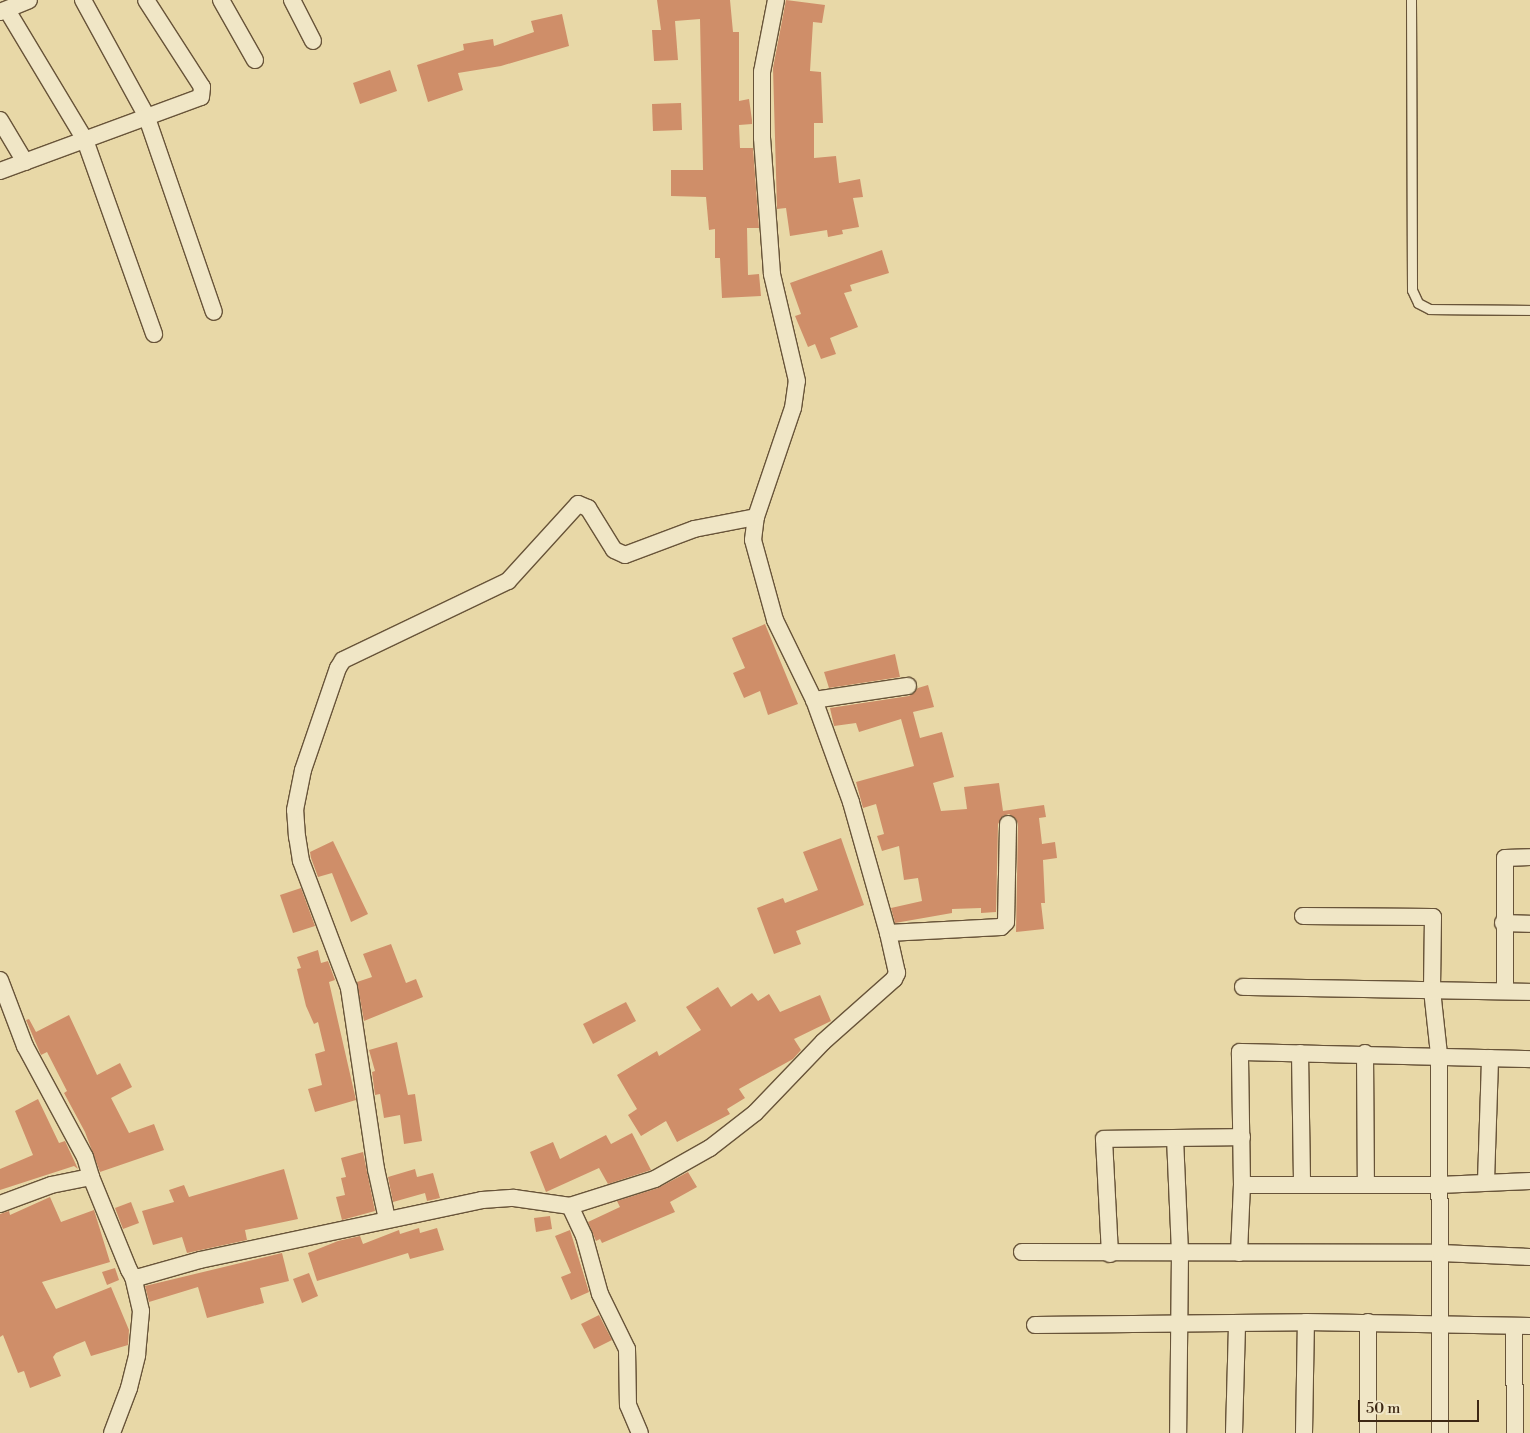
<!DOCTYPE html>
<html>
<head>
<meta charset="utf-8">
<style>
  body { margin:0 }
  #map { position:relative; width:1530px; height:1433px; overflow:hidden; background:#e8d8a7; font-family:"Libre Bodoni",serif }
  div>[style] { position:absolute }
  .building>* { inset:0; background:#cf8e69 }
  .roads { filter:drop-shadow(1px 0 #685439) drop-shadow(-1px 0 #685439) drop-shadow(0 1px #685439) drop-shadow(0 -1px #685439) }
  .service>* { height:9px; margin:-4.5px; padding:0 4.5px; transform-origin:4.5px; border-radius:4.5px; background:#f0e6c6 }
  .minor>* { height:16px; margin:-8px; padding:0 8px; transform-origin:8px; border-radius:8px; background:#f0e6c6 }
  span { translate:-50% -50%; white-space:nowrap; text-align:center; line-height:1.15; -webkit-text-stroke:5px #f0e6c6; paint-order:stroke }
  .scale { position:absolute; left:1358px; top:1400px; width:121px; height:22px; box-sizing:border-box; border:2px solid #3d2814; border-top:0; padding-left:6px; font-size:15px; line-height:18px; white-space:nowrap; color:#3d2814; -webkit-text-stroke:4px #f0e6c6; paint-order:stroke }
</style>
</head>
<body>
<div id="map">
  <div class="building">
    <div style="clip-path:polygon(657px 0,730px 0,733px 32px,739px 32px,739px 101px,749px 99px,752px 120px,752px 124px,739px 125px,740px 148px,753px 148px,759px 228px,747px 228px,748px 275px,759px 274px,761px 296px,722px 298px,720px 258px,715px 258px,715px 229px,709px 230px,706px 197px,671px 196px,671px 170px,703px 170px,700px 19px,675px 21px,678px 60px,654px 61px,652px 30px,661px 30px)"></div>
    <div style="clip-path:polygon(786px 0,825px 5px,822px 23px,813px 22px,810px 71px,821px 72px,823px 123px,814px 123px,814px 158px,836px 156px,839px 183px,860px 179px,863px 197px,853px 198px,859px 227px,842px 230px,843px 234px,828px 237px,827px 230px,790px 236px,786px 208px,777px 209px,773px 68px)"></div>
    <div style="clip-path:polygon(562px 14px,569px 46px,501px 66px,458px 73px,463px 90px,428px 102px,417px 65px,464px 50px,463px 44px,493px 39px,494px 46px,534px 32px,531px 21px)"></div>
    <div style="clip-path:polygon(390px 70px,397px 91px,360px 104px,353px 83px)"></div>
    <div style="clip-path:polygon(681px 103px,682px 130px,653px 131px,652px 104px)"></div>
    <div style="clip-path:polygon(882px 250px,889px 273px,850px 285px,852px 291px,844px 293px,858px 327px,830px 338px,836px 354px,821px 359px,815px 344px,808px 347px,795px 316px,801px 314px,790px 283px)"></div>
    <div style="clip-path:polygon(765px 624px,798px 704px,768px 715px,760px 691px,744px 698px,733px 673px,745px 668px,732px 638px)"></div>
    <div style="clip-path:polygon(895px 654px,900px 677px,829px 688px,824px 672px)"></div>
    <div style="clip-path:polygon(928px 685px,934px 707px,913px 712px,920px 738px,942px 732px,954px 777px,933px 783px,941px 811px,967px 809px,964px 787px,999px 783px,1003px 811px,1044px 805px,1046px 817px,1039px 818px,1042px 844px,1055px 842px,1057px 858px,1043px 860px,1045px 903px,1041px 903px,1044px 929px,1016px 932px,1018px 824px,1016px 819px,1009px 814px,1003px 816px,998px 824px,996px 912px,981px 913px,981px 908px,952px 909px,952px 913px,895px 923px,891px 908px,922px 901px,918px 878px,904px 880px,899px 846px,882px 851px,877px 836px,884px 834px,876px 804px,863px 808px,856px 782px,914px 766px,901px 719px,859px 732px,856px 723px,834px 726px,830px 708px,909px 696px,918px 688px)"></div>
    <div style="clip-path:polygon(841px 838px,864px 905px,796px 931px,801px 944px,774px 954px,757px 908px,783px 898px,785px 903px,818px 890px,803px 852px)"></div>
    <div style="clip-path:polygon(333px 841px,368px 914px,351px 922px,332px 873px,318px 877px,311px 858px,310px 852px)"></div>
    <div style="clip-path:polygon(301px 888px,315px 926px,293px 933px,280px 895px)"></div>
    <div style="clip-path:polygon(391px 944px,406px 983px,416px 979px,423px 997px,364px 1021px,357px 982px,372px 977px,363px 954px)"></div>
    <div style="clip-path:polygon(318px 950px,321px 963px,328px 961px,335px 980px,329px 982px,356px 1100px,315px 1112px,308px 1089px,322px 1085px,315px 1054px,325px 1051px,318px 1022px,314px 1024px,306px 1006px,297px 969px,301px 968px,297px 957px)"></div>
    <div style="clip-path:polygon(718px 987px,731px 1007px,752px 993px,758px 1001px,769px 994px,780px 1012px,820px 995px,831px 1021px,794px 1039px,801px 1050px,793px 1059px,739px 1089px,745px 1098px,727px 1109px,730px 1114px,677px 1142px,666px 1121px,641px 1136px,628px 1115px,637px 1109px,617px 1075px,657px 1051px,659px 1056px,701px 1030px,686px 1007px)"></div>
    <div style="clip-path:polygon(626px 1002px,636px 1021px,593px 1044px,583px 1024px)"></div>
    <div style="clip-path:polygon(69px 1015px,97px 1075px,120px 1063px,132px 1087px,111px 1098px,129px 1133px,154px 1124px,164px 1150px,100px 1172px,85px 1132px,64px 1093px,67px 1091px,47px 1052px,41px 1055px,26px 1020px,29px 1019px,36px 1032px)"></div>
    <div style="clip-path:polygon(397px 1042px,408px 1095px,415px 1094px,422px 1141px,404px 1144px,400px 1115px,384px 1118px,380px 1094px,375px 1095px,372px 1072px,375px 1071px,369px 1050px)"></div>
    <div style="clip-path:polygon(38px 1099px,59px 1143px,65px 1141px,78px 1169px,74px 1166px,0 1190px,0 1169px,33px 1155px,15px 1111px)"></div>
    <div style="clip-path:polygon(632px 1133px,651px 1170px,608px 1184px,599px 1168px,546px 1192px,530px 1152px,553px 1142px,560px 1159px,606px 1135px,611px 1144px)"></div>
    <div style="clip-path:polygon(363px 1152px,375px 1211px,342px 1220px,336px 1197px,345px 1195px,341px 1178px,346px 1177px,341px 1158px)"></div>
    <div style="clip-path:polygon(284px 1169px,298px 1219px,245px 1230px,247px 1240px,187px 1253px,182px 1237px,153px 1245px,142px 1211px,174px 1202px,169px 1190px,184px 1185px,189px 1197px)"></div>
    <div style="clip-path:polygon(415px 1169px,417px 1177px,433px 1173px,440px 1198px,427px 1201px,425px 1193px,393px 1202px,388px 1177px)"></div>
    <div style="clip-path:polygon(688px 1172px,697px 1187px,670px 1202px,675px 1212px,602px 1243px,600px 1239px,596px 1241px,588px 1222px,620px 1207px,617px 1201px,658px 1188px)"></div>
    <div style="clip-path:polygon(50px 1197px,61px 1222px,94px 1210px,110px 1262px,42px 1282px,56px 1309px,111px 1287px,129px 1330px,128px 1345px,91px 1356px,85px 1341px,56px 1353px,53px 1357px,61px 1376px,30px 1388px,24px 1371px,18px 1373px,3px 1335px,0 1337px,0 1214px,9px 1211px,10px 1215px)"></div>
    <div style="clip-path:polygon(131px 1202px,139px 1223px,123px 1229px,115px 1208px)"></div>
    <div style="clip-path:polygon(550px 1216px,552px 1229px,536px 1232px,534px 1218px)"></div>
    <div style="clip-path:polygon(419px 1228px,420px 1233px,437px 1228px,444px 1250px,410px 1259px,408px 1253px,317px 1281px,308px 1253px,338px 1241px,360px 1236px,363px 1244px,399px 1230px,400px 1234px)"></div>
    <div style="clip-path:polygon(570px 1230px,589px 1292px,571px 1300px,561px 1277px,571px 1273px,555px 1236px)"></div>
    <div style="clip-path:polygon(282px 1253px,289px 1281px,260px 1288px,264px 1303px,207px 1318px,198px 1287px,149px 1302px,145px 1286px)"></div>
    <div style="clip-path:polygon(115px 1268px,119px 1280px,107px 1285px,102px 1272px)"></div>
    <div style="clip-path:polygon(309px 1273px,318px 1296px,302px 1303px,293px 1279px)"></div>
    <div style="clip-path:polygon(599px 1315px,612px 1340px,594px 1349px,581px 1324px)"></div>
  </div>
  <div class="roads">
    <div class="service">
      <div style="left:1411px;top:0;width:290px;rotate:89.8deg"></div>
      <div style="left:1412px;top:290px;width:14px;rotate:65deg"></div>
      <div style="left:1418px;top:303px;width:13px;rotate:27deg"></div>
      <div style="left:1430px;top:309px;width:100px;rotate:0.6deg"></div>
    </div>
    <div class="minor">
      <div style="left:83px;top:0;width:131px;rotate:61.3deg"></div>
      <div style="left:146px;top:115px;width:208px;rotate:71deg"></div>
      <div style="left:221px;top:0;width:69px;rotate:60.5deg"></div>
      <div style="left:292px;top:0;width:46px;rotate:62.9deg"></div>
      <div style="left:7px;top:10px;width:152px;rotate:59deg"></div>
      <div style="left:85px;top:140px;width:206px;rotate:70.4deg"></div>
      <div style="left:0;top:12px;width:31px;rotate:-22deg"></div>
      <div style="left:0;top:120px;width:49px;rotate:59.2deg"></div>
      <div style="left:0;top:171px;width:214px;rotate:-20.2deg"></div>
      <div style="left:201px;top:97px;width:10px;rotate:-84deg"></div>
      <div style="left:202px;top:87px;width:103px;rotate:-122.8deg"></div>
      <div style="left:814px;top:700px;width:95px;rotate:-8.5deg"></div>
      <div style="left:1303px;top:916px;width:130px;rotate:0.4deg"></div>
      <div style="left:1433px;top:917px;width:73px;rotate:90.8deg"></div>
      <div style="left:1432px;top:990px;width:64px;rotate:83.8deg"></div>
      <div style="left:1439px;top:1054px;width:379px;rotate:89.8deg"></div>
      <div style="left:1503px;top:923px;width:27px;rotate:2deg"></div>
      <div style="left:888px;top:933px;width:113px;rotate:-3deg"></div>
      <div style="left:1001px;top:927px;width:7px;rotate:-45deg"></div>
      <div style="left:1006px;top:922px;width:98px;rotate:-88.8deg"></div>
      <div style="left:0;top:980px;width:71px;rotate:69.3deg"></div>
      <div style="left:25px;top:1046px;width:126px;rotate:61.6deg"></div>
      <div style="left:85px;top:1157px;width:21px;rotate:73deg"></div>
      <div style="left:1243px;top:987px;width:287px;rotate:1deg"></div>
      <div style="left:1505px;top:991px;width:133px;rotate:-90deg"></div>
      <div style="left:1505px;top:858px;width:25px;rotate:-2deg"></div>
      <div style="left:1300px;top:1053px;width:131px;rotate:89.1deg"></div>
      <div style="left:1365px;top:1053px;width:132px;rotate:89.6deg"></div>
      <div style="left:1175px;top:1138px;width:115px;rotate:87.5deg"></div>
      <div style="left:1180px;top:1253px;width:180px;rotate:90.6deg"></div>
      <div style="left:1486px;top:1181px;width:123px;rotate:-88.1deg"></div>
      <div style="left:1242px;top:1185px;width:197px"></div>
      <div style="left:1439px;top:1185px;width:91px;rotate:-2.5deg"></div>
      <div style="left:0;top:1204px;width:54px;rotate:-20.4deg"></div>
      <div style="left:51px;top:1185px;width:41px;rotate:-11.3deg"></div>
      <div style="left:91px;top:1177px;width:100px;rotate:67.8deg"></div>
      <div style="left:129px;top:1270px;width:8px;rotate:60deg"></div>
      <div style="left:133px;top:1277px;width:7px"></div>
      <div style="left:140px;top:1277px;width:62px;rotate:-15.8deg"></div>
      <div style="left:200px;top:1260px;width:288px;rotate:-12deg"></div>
      <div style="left:482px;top:1200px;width:32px;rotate:-4deg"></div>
      <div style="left:514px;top:1198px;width:57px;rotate:8.1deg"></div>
      <div style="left:570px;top:1206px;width:89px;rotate:-17.6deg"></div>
      <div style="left:655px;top:1179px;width:63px;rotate:-29.4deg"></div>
      <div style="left:710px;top:1148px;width:57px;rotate:-37.9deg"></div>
      <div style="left:755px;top:1113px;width:98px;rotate:-46.2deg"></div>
      <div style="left:823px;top:1042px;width:95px;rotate:-41.6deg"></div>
      <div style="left:894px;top:979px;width:7px;rotate:-63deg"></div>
      <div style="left:897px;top:973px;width:41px;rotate:-102.7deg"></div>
      <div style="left:888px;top:933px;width:136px;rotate:-105.8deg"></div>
      <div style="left:851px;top:802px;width:109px;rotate:-109.9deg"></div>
      <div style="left:814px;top:700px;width:89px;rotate:-116deg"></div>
      <div style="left:775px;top:620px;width:83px;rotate:-105.4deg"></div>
      <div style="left:753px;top:540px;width:23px;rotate:-83deg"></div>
      <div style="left:756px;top:517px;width:115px;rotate:-71.3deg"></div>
      <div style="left:793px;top:408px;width:27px;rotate:-82deg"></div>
      <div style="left:797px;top:381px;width:110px;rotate:-103.2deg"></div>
      <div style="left:772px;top:274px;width:136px;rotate:-94.2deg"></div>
      <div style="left:762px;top:138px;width:66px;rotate:-90deg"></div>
      <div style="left:762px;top:72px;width:73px;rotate:-79deg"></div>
      <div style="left:570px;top:1206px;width:33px;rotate:65deg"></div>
      <div style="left:584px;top:1236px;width:60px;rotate:74.6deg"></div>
      <div style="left:600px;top:1294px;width:61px;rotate:63.9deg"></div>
      <div style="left:627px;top:1349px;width:56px;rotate:89deg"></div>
      <div style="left:628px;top:1405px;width:30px;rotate:67deg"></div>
      <div style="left:387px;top:1219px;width:51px;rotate:-102.4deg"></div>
      <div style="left:376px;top:1169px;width:183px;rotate:-98.5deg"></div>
      <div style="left:349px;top:988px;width:136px;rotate:-110.7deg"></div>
      <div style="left:301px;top:861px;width:24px;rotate:-99deg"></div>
      <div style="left:297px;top:837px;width:27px;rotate:-94deg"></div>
      <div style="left:295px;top:810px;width:41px;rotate:-78.7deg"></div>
      <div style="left:303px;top:770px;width:108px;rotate:-71.1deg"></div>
      <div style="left:338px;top:668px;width:9px;rotate:-58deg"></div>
      <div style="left:343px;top:660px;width:183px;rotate:-25.6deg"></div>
      <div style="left:508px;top:581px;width:104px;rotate:-47.7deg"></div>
      <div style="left:578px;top:504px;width:11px;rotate:22deg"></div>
      <div style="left:588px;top:508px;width:49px;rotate:58.2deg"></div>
      <div style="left:614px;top:550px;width:12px;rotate:24deg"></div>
      <div style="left:625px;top:555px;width:74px;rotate:-20.6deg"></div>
      <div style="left:694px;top:529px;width:63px;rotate:-11deg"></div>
      <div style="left:1022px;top:1252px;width:419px;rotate:0.1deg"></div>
      <div style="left:1441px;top:1253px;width:89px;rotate:2.6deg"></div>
      <div style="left:1239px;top:1253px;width:68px;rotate:-87.5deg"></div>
      <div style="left:1242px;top:1185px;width:133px;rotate:-90.9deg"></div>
      <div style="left:1240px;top:1052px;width:290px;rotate:1.4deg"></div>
      <div style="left:1110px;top:1254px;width:115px;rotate:-93deg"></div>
      <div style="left:1104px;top:1139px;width:138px;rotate:-0.8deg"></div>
      <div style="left:1035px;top:1325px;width:271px;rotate:-0.6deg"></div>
      <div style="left:1306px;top:1322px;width:224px;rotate:1deg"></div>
      <div style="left:1514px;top:1326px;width:107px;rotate:89.5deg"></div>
      <div style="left:112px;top:1433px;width:48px;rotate:-69.3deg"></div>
      <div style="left:129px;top:1388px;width:34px;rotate:-76deg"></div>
      <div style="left:137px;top:1355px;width:44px;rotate:-84.8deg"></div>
      <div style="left:141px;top:1311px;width:35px;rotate:-103deg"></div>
      <div style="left:1234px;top:1433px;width:110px;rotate:-88.4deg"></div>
      <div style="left:1304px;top:1433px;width:111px;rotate:-89deg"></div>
      <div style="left:1368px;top:1433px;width:111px;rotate:-90deg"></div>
    </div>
  </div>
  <div class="scale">50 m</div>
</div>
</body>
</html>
